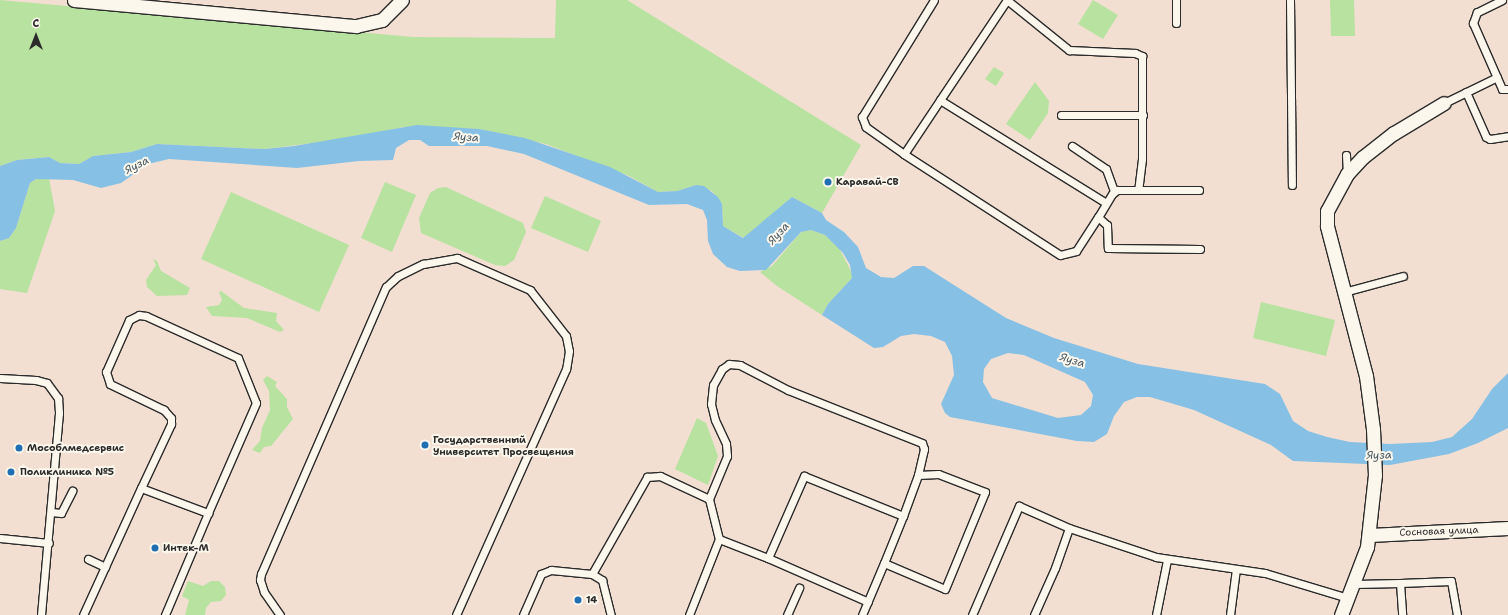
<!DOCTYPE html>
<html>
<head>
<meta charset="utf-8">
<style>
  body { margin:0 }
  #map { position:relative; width:1508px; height:615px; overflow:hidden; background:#f2dfd2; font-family:"Shantell Sans",sans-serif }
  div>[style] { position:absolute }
  .green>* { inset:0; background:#b7e29f }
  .water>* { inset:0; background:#86c0e5 }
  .roads { filter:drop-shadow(1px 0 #2b2b2b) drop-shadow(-1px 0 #2b2b2b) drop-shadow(0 1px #2b2b2b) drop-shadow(0 -1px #2b2b2b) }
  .lane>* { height:7px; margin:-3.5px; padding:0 3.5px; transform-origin:3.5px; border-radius:3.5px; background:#fbf7ec }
  .street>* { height:13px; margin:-6.5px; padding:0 6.5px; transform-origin:6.5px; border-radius:6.5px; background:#fbf7ec }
  .dots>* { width:11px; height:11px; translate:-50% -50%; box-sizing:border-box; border:2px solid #fbf7ec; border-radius:50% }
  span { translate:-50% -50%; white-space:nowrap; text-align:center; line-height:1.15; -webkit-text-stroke:4px #fbf7ec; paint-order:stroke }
  .poi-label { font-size:10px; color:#2b2b2b; font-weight:700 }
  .left { translate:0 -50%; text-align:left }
  .street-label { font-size:10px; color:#2b2b2b }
  .water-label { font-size:11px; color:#465863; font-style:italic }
  .north { position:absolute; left:16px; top:16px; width:40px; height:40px; -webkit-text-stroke:3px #fbf7ec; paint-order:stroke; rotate:0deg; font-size:11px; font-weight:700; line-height:16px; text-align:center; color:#2b2b2b }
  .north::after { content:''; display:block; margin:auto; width:14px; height:18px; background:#2b2b2b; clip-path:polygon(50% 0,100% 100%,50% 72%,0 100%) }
</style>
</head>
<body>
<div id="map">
  <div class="green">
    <div style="clip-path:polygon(0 0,413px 37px,555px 38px,556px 0,627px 0,861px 145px,822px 213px,792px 197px,744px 238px,723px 226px,722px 204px,712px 191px,696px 185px,677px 191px,658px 192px,629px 176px,546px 144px,479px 129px,403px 127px,362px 137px,264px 149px,157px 144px,131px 152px,93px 156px,79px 164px,60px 163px,49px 157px,17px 160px,0 166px)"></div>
    <div style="clip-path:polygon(1093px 0,1118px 15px,1103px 39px,1078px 24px)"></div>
    <div style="clip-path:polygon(1330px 0,1354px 0,1355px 36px,1331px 36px)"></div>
    <div style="clip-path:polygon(994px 67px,1004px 73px,996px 86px,985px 79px)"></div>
    <div style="clip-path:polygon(1035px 82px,1049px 101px,1048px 113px,1030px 140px,1006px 124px)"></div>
    <div style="clip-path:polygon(49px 178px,55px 211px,27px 293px,0 289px,0 241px,9px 238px,16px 228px,30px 183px,36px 179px)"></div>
    <div style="clip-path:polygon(385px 182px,416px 195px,392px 252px,361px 238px)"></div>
    <div style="clip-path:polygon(446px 187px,523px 223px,526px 232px,514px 260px,505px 266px,495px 265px,421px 233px,419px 218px,430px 193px,438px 188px)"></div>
    <div style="clip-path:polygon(231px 192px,349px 245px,319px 312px,201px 259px)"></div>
    <div style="clip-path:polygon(545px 196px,601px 221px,588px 252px,531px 228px)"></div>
    <div style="clip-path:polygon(811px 230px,825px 235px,839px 248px,852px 273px,852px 278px,828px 304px,822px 315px,777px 286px,760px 272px,772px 266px,801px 232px)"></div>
    <div style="clip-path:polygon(153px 259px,157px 261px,161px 271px,190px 288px,187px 295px,157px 296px,147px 287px,146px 280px,156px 265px)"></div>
    <div style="clip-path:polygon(221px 291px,244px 308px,277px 313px,276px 321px,284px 330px,280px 332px,247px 318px,212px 316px,206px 307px,219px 305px,222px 300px,219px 292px)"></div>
    <div style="clip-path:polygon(1261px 302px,1335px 320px,1326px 356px,1253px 338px)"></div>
    <div style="clip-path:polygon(267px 376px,277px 382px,275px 386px,287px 399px,287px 407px,293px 419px,271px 446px,264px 447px,260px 453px,252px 450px,260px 441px,262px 428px,270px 410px,269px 391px,263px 380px)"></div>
    <div style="clip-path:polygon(697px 418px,706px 423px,718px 456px,708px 485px,675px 469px)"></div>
    <div style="clip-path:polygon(188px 581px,203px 586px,211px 581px,219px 581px,225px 587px,226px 595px,221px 601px,211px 602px,206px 608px,205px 615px,185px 615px,189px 600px,182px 596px)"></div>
  </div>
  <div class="water">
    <div style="clip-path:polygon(evenodd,417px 125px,479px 129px,525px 138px,610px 167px,658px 192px,677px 191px,696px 185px,704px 186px,718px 197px,722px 204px,723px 226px,743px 238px,792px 197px,822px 213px,826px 220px,844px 232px,858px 247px,866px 268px,881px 277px,894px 278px,913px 266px,924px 266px,1006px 318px,1054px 338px,1138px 364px,1265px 384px,1280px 394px,1293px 421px,1308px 431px,1327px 437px,1350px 442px,1390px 444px,1432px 442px,1452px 437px,1472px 419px,1492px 389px,1508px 373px,1508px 428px,1478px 443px,1449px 454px,1390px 465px,1293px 461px,1271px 445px,1194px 410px,1150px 397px,1137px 397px,1124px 402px,1114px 416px,1107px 434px,1094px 442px,1077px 441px,950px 417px,945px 413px,941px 404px,954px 375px,952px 356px,945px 342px,931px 336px,914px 334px,901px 336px,883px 347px,874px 348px,822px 315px,828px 304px,852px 278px,850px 265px,843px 253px,825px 235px,811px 230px,801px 232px,766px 270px,740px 271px,727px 267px,713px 254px,708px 241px,707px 220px,703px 210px,687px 204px,649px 205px,524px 154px,487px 146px,429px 146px,420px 140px,409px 140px,396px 148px,393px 160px,359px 161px,297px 168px,169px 159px,148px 164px,121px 183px,101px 188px,73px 180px,36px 179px,30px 183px,16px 228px,9px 238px,0 241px,0 166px,17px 160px,49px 157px,60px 163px,79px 164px,93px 156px,131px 152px,157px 144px,264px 149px,294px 146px,417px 125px,1008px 353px,1024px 355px,1085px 382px,1093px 395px,1091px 406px,1081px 415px,1058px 418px,992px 398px,983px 382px,984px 369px,991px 359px,1008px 353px)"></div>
  </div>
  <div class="roads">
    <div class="lane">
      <div style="left:1007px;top:0;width:80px;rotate:38.9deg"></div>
      <div style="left:1069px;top:50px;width:66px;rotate:2.6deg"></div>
      <div style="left:1135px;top:53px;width:8px;rotate:23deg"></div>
      <div style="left:1142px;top:56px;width:103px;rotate:90deg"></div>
      <div style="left:1142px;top:159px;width:31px;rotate:97deg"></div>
      <div style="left:1290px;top:0;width:185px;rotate:89.4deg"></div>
      <div style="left:1502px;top:0;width:28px;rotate:154deg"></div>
      <div style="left:1477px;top:12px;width:12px;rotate:110deg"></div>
      <div style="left:1473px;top:23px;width:72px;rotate:66.3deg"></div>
      <div style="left:1502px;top:89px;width:6px"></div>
      <div style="left:1176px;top:23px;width:23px;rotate:-90deg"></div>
      <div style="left:1466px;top:92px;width:49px;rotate:66deg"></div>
      <div style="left:1486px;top:137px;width:4px;rotate:27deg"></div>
      <div style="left:1490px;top:139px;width:18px;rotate:-9deg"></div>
      <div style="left:940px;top:100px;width:120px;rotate:-56.2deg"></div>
      <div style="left:1444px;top:103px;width:59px;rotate:-26.1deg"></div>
      <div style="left:1061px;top:115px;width:82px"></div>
      <div style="left:1072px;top:146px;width:41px;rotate:34.1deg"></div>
      <div style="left:1106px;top:169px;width:23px;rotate:70deg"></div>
      <div style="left:904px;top:154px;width:47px;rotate:-144.6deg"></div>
      <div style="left:866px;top:127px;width:11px;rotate:-112deg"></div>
      <div style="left:862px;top:117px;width:137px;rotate:-58.4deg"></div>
      <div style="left:1346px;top:155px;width:18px;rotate:87deg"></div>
      <div style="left:1199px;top:190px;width:82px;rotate:180deg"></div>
      <div style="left:1117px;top:190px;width:6px;rotate:141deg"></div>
      <div style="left:1112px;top:194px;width:27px;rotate:121deg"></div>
      <div style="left:1098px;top:217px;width:12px;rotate:42deg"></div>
      <div style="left:1107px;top:225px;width:23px;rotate:88deg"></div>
      <div style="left:1108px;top:248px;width:92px;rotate:0.6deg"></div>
      <div style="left:1098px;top:217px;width:40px;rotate:122.9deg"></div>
      <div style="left:1076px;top:251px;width:16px;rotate:166deg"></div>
      <div style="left:1060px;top:255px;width:186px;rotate:-147.1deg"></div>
      <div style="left:904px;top:154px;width:65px;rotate:-56.3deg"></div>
      <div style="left:940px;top:100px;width:195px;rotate:31.8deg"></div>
      <div style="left:1344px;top:292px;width:61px;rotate:-15.2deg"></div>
      <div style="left:0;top:378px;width:36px;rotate:3deg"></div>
      <div style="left:36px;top:380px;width:11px;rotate:15deg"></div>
      <div style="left:47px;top:383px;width:19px;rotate:54deg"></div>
      <div style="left:58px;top:398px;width:15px;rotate:86deg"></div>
      <div style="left:59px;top:413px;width:203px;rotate:95.1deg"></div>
      <div style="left:141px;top:488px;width:71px;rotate:-64.9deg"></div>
      <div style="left:171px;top:424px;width:6px;rotate:-90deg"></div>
      <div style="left:171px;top:418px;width:11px;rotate:-131deg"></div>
      <div style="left:164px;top:410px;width:60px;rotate:-154.3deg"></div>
      <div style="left:110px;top:384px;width:13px;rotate:-108deg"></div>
      <div style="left:106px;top:372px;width:57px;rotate:-66.1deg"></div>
      <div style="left:129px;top:320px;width:11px;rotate:-27deg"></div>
      <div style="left:139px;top:315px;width:7px;rotate:8deg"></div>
      <div style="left:146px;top:316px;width:101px;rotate:24.5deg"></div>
      <div style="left:238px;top:358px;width:48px;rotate:68.2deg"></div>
      <div style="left:256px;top:403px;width:120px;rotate:113.6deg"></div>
      <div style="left:51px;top:512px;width:10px;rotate:6deg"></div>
      <div style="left:61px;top:513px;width:25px;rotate:-63deg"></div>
      <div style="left:0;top:538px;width:49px;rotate:5.8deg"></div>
      <div style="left:768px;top:558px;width:109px;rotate:23.7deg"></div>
      <div style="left:88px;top:559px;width:19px;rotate:25deg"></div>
      <div style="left:884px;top:563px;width:51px;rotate:-68deg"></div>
      <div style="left:903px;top:516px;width:44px;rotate:-69.9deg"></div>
      <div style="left:918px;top:475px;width:27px;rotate:-77deg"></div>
      <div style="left:924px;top:449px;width:6px;rotate:-108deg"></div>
      <div style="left:922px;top:443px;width:144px;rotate:-158.4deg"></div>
      <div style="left:788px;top:390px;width:54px;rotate:-152.5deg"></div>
      <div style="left:740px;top:365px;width:11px;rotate:-175deg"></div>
      <div style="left:729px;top:364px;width:9px;rotate:144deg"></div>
      <div style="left:722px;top:369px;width:18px;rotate:119deg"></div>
      <div style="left:713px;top:385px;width:19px;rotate:96deg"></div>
      <div style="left:711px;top:404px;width:16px;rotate:76deg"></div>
      <div style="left:715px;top:420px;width:26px;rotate:65deg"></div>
      <div style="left:726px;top:444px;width:12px;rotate:85deg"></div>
      <div style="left:727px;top:456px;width:47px;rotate:112.7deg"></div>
      <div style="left:709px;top:499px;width:41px;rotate:76deg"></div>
      <div style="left:719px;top:539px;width:53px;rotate:21.2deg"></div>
      <div style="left:768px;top:558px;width:90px;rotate:-66.3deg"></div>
      <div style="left:804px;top:476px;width:107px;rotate:22deg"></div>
      <div style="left:592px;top:574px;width:112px;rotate:-60.4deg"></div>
      <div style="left:647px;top:477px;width:13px;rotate:-4deg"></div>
      <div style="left:660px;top:476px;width:54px;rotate:25.1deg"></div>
      <div style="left:1400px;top:583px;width:51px;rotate:-2.2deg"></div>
      <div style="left:1451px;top:581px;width:35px;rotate:80deg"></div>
      <div style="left:1355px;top:584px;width:45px;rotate:-1.3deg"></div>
      <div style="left:1400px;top:583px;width:32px;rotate:86deg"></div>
      <div style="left:83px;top:615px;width:140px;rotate:-65.5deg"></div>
      <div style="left:141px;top:488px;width:72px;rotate:20.5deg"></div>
      <div style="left:208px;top:513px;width:111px;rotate:112.9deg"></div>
      <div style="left:280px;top:615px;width:28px;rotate:-125deg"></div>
      <div style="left:264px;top:592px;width:13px;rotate:-108deg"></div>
      <div style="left:260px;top:580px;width:6px;rotate:-81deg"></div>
      <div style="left:261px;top:574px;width:313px;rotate:-66.5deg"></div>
      <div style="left:386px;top:287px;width:16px;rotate:-43deg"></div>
      <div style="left:398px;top:276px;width:28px;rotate:-26deg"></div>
      <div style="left:423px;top:264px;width:35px;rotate:-10deg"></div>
      <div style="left:457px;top:258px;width:80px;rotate:23.7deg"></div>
      <div style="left:530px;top:290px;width:58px;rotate:52deg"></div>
      <div style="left:566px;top:336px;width:15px;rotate:79deg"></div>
      <div style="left:569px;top:351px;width:18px;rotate:99deg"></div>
      <div style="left:566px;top:369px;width:269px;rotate:114.1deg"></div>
      <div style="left:523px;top:615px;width:45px;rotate:-66.3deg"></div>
      <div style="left:541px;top:574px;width:11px;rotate:-22deg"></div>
      <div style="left:551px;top:570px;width:41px;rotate:5.6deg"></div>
      <div style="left:592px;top:574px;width:12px;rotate:31deg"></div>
      <div style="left:602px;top:580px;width:36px;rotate:76deg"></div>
      <div style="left:689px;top:615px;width:82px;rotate:-68.5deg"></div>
      <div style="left:787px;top:615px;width:30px;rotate:-66deg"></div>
      <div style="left:862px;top:615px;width:56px;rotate:-67.1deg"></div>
      <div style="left:884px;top:563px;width:66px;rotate:23.1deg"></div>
      <div style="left:945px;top:589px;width:105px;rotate:-67.6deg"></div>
      <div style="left:985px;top:492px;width:50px;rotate:-159deg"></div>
      <div style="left:938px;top:474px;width:20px;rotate:177deg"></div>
      <div style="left:972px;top:615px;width:119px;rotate:-66.7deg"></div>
      <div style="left:1019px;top:506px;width:55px;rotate:23.7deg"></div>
      <div style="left:1069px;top:528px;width:92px;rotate:18.4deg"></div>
      <div style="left:1156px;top:557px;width:110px;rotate:8.4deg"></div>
      <div style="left:1265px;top:573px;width:87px;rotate:16.8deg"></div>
      <div style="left:1034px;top:615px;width:51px;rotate:-65.9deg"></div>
      <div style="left:1055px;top:568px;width:42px;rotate:-70.7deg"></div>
      <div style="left:1156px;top:615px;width:56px;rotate:-78.7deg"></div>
      <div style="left:1230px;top:615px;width:46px;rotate:-82.6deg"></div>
    </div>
    <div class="street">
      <div style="left:74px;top:0;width:283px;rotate:5.3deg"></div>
      <div style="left:356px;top:26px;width:27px;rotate:-13deg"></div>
      <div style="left:382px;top:20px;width:28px;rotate:-45deg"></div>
      <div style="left:1370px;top:535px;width:138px;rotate:-2.9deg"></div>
      <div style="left:1341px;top:615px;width:73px;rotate:-69.1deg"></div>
      <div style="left:1367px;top:547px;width:72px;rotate:-83.7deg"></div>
      <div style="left:1375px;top:475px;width:46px;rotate:-92.5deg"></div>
      <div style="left:1373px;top:429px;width:53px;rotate:-97.5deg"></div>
      <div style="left:1366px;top:376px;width:155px;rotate:-104.6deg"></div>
      <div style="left:1327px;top:226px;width:15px;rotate:-90deg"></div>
      <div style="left:1327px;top:211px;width:42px;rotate:-61.6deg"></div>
      <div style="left:1347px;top:174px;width:23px;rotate:-47deg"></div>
      <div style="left:1363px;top:157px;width:39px;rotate:-38deg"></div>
      <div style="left:1394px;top:133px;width:58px;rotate:-31deg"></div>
    </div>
  </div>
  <div class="dots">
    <div style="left:828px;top:182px;background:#1f6fb2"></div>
    <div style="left:425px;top:445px;background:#1f6fb2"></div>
    <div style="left:19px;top:448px;background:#1f6fb2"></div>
    <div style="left:11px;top:472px;background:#1f6fb2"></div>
    <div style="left:155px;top:548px;background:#1f6fb2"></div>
    <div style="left:578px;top:600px;background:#1f6fb2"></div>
  </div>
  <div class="poi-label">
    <span class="left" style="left:836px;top:182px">Каравай-СВ</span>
    <span class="left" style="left:433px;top:445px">Государственный<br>Университет Просвещения</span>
    <span class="left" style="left:27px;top:448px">Мособлмедсервис</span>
    <span class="left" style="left:20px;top:472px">Поликлиника №5</span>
    <span class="left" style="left:163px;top:548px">Интек-М</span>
    <span class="left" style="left:586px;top:600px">14</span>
  </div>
  <div class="street-label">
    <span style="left:1439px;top:531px;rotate:-2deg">Сосновая улица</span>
  </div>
  <div class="water-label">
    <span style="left:466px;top:138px;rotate:4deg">Яуза</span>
    <span style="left:137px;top:166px;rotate:-27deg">Яуза</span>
    <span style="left:779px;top:234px;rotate:-48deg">Яуза</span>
    <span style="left:1072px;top:361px;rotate:16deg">Яуза</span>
    <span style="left:1379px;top:456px;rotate:-2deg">Яуза</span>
  </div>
  <div class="north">С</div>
</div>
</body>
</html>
